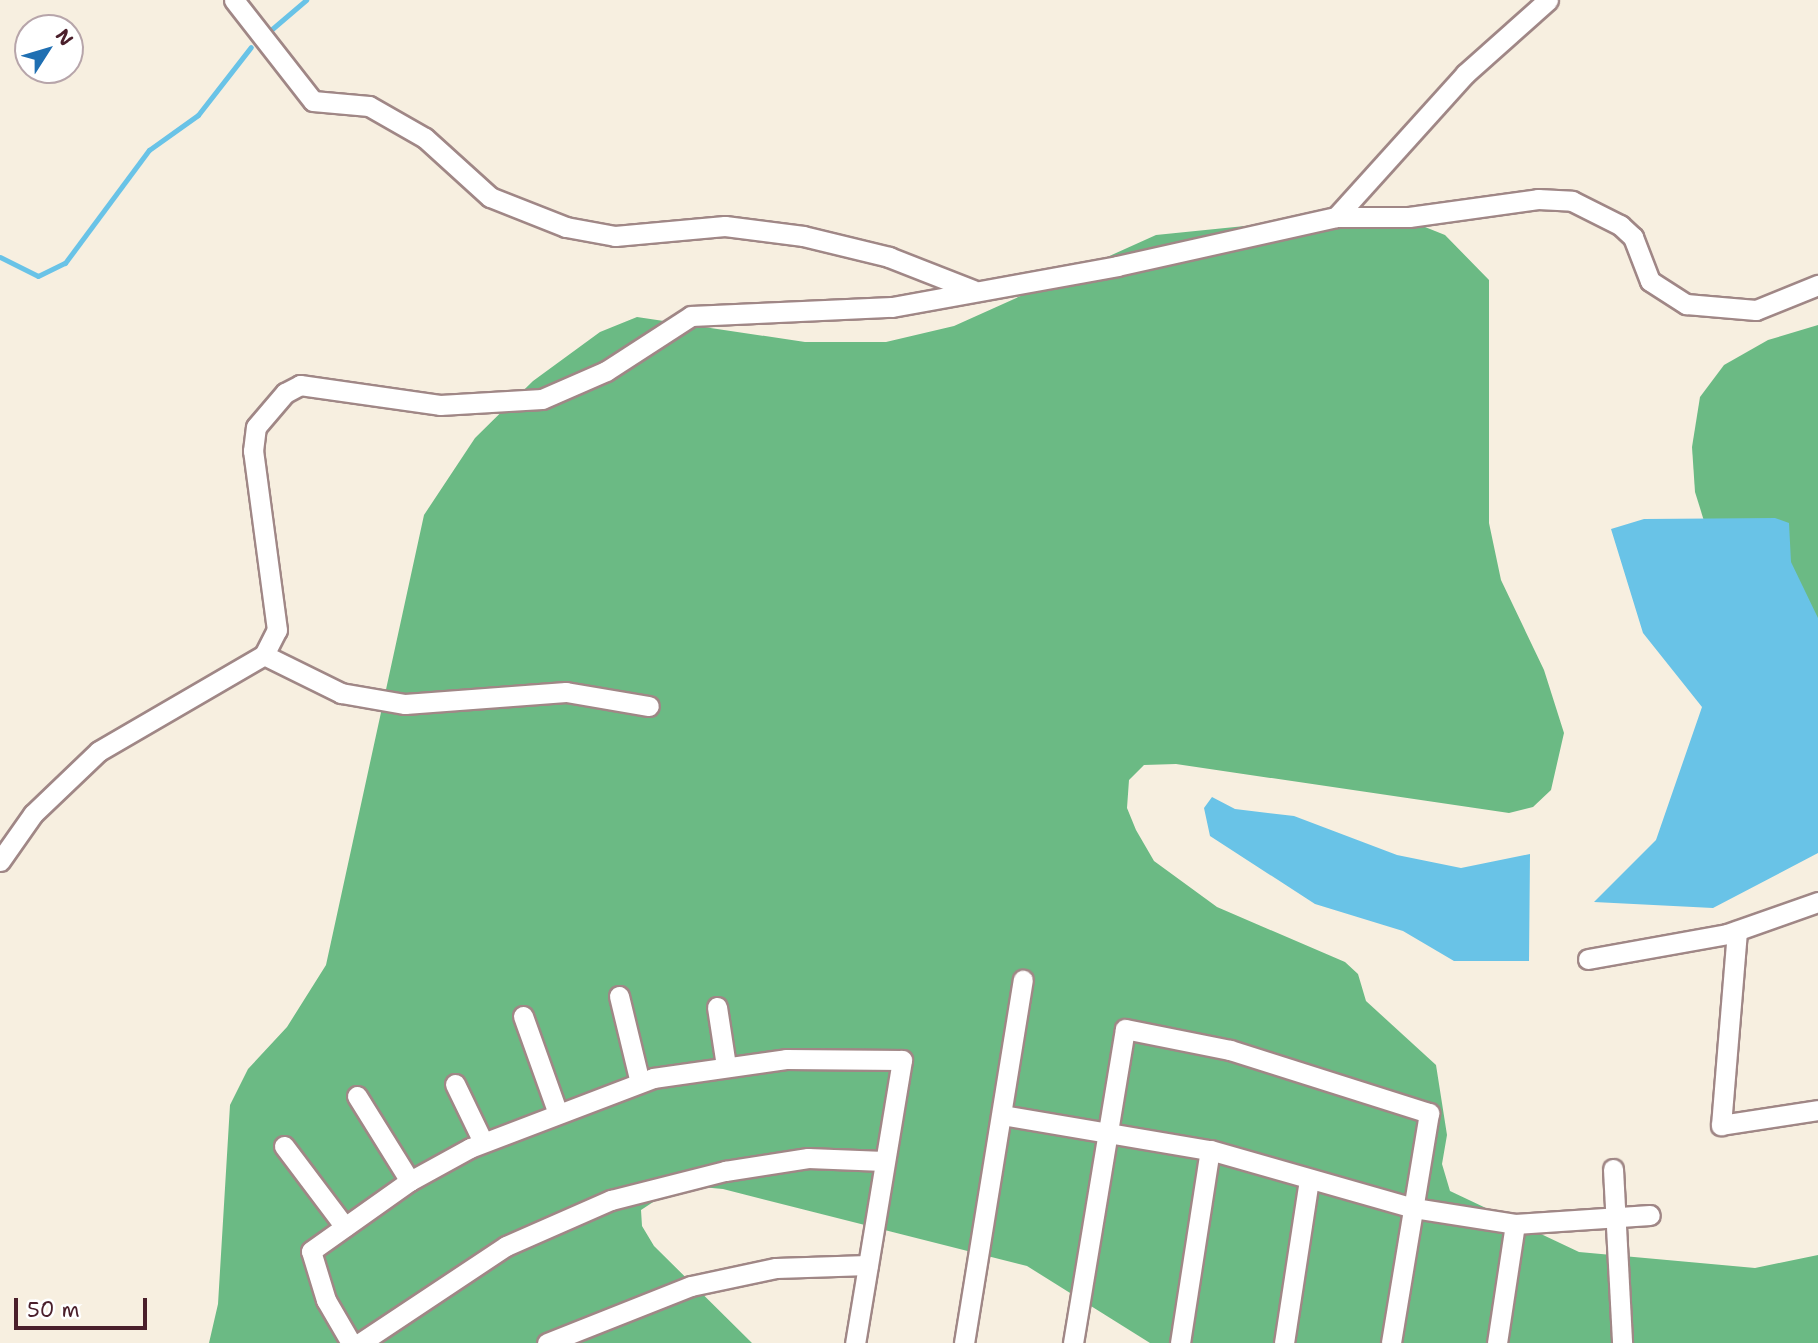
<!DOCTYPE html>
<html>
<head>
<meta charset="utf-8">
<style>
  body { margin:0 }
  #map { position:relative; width:1818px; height:1343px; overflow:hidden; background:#f7efe0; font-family:"Shantell Sans",sans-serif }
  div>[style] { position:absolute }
  .forest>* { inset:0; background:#6bba84 }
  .water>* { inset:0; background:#69c3e7 }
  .stream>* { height:5px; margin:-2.5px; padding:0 2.5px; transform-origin:2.5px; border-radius:2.5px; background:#69c3e7 }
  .roads { filter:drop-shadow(2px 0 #a08786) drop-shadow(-2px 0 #a08786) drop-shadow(0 2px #a08786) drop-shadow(0 -2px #a08786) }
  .street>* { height:19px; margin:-9.5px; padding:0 9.5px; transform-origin:9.5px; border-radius:9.5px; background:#fff }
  span { translate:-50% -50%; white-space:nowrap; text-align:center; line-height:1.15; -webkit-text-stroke:5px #fff; paint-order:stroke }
  .north { position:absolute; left:14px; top:14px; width:70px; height:70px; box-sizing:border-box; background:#fff; border:2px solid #b7a5aa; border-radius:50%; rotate:53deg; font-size:19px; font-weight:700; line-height:28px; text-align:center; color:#4a1f2b }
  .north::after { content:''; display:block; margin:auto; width:24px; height:32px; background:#1f6fb2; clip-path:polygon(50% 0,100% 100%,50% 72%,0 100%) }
  .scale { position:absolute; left:14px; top:1298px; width:133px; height:32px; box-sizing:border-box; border:4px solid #4a1f2b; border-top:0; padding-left:9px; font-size:21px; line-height:24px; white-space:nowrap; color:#4a1f2b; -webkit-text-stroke:5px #fff; paint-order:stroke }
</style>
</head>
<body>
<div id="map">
  <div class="forest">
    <div style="clip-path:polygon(1344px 216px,1415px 223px,1445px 235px,1489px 280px,1489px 523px,1501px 580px,1544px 670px,1564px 733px,1551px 790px,1533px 807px,1509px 813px,1176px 764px,1144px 765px,1129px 780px,1127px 808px,1136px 830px,1154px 861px,1217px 907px,1345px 962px,1358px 974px,1366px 1001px,1436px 1065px,1447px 1135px,1442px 1164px,1450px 1191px,1579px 1252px,1755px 1268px,1818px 1255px,1818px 1343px,1150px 1343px,1027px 1266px,723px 1189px,679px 1185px,641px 1210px,642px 1226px,654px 1246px,752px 1343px,209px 1343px,218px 1304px,230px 1105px,248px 1069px,287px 1027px,326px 965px,424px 515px,475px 438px,533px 381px,600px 332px,637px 317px,805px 342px,886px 342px,954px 326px,1156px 235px)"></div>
    <div style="clip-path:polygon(1818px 325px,1818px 677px,1709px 537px,1695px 492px,1692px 447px,1700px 397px,1724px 365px,1768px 340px)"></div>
  </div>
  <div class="water">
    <div style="clip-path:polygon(1775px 518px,1789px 523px,1791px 562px,1818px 618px,1818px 853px,1713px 908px,1594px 902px,1656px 840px,1702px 707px,1643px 633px,1611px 529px,1644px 519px)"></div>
    <div style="clip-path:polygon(1212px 797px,1235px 809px,1294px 816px,1397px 855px,1461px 868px,1530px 854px,1529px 961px,1454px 961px,1403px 931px,1315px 904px,1210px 836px,1204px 808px)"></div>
  </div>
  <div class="stream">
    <div style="left:272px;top:29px;width:45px;rotate:-40.5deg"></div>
    <div style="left:0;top:257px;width:42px;rotate:26.6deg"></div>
    <div style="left:38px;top:276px;width:30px;rotate:-26deg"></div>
    <div style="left:65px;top:263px;width:141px;rotate:-53.4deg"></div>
    <div style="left:149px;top:150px;width:60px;rotate:-35.5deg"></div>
    <div style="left:198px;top:115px;width:86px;rotate:-52.1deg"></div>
  </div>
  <div class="roads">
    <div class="street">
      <div style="left:234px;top:0;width:128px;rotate:52deg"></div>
      <div style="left:313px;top:101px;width:56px;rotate:5.1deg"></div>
      <div style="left:369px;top:106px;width:64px;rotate:29.7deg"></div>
      <div style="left:425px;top:138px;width:88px;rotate:42.2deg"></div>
      <div style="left:490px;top:197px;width:82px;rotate:21.5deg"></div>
      <div style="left:566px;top:227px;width:50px;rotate:10.4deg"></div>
      <div style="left:615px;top:236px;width:110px;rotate:-5.2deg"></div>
      <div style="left:725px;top:226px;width:79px;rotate:7.3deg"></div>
      <div style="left:803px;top:236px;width:89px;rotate:13.7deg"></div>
      <div style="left:889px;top:257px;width:90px;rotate:21.4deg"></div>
      <div style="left:1336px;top:217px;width:193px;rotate:-47.9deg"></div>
      <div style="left:1465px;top:74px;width:111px;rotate:-41.7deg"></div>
      <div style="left:264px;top:655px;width:86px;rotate:26.3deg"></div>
      <div style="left:341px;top:693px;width:65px;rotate:9.8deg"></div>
      <div style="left:405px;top:704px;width:161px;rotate:-4.3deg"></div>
      <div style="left:566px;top:692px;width:84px;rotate:9.6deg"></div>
      <div style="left:0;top:861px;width:57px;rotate:-54.9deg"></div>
      <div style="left:33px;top:814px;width:91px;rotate:-43.7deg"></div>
      <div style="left:99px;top:751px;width:191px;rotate:-30.2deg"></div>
      <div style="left:264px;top:655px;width:28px;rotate:-63deg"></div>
      <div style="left:277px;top:630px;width:181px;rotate:-97.6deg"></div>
      <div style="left:253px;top:451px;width:24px;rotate:-83deg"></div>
      <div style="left:256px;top:427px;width:45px;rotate:-49.5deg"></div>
      <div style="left:285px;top:393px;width:17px;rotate:-28deg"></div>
      <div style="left:300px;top:385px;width:141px;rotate:8.1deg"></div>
      <div style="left:440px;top:405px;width:102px;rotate:-3.4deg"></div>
      <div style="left:542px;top:399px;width:70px;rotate:-23.6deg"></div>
      <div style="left:606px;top:371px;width:101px;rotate:-32.9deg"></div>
      <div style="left:691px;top:316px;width:201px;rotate:-2.6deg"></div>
      <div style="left:892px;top:307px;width:229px;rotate:-10.3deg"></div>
      <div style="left:1117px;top:266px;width:224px;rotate:-12.6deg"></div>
      <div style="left:1336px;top:217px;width:73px"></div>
      <div style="left:1409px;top:217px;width:130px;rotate:-7.9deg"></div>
      <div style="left:1538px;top:199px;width:34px;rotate:3deg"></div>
      <div style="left:1572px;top:201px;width:54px;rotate:26.6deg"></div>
      <div style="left:1620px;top:225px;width:18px;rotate:43deg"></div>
      <div style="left:1633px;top:237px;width:47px;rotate:68.9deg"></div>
      <div style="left:1650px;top:281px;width:43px;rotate:32.6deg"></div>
      <div style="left:1686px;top:304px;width:70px;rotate:4.9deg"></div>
      <div style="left:1756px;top:310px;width:67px;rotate:-22deg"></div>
      <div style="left:1737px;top:931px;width:195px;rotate:94.7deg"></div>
      <div style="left:1721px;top:1125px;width:98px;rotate:-8.8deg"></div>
      <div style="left:1588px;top:959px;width:141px;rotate:-10.2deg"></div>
      <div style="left:1727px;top:934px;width:96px;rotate:-19.4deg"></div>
      <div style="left:619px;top:996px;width:89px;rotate:76.4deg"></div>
      <div style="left:717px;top:1007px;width:60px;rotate:81.3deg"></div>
      <div style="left:523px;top:1016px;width:101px;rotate:70.3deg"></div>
      <div style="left:455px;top:1084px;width:64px;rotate:64.2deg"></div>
      <div style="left:357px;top:1096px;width:100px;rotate:58.1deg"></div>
      <div style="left:1002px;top:1115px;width:211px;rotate:9.6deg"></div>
      <div style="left:1210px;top:1150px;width:212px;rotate:15.9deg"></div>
      <div style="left:1414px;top:1208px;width:102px;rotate:9deg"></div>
      <div style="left:1515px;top:1224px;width:135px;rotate:-3.8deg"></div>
      <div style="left:284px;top:1146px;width:101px;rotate:53deg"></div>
      <div style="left:1613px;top:1169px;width:174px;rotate:87deg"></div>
      <div style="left:351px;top:1343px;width:50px;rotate:-120.2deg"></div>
      <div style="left:326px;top:1300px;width:51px;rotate:-107deg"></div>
      <div style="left:311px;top:1251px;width:121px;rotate:-35.3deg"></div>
      <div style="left:410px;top:1181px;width:68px;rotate:-28.8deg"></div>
      <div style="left:470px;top:1148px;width:196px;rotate:-20.9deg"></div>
      <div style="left:653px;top:1078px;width:134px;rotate:-8.1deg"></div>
      <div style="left:786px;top:1059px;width:116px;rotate:0.5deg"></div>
      <div style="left:902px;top:1060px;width:287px;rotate:99.4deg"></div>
      <div style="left:360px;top:1343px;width:175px;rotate:-33.6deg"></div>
      <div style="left:506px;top:1246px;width:115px;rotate:-23.7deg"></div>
      <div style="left:611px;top:1200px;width:118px;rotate:-14.3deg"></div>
      <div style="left:725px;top:1171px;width:84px;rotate:-8.9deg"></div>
      <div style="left:808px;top:1158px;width:76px;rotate:2.3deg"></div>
      <div style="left:547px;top:1343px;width:155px;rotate:-21.6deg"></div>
      <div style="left:691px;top:1286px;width:87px;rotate:-12deg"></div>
      <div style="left:776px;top:1268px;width:92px;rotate:-1.9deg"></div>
      <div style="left:964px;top:1343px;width:368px;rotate:-80.8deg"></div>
      <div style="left:1073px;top:1343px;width:318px;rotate:-80.6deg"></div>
      <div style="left:1125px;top:1029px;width:107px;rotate:11.3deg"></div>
      <div style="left:1230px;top:1050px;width:209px;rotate:17.6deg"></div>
      <div style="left:1429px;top:1113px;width:233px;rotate:99.4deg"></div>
      <div style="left:1180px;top:1343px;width:195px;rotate:-81.2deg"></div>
      <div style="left:1284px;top:1343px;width:166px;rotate:-81.3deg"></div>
      <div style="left:1497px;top:1343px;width:120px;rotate:-81.4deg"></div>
    </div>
  </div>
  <div class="north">N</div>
  <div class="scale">50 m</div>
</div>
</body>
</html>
